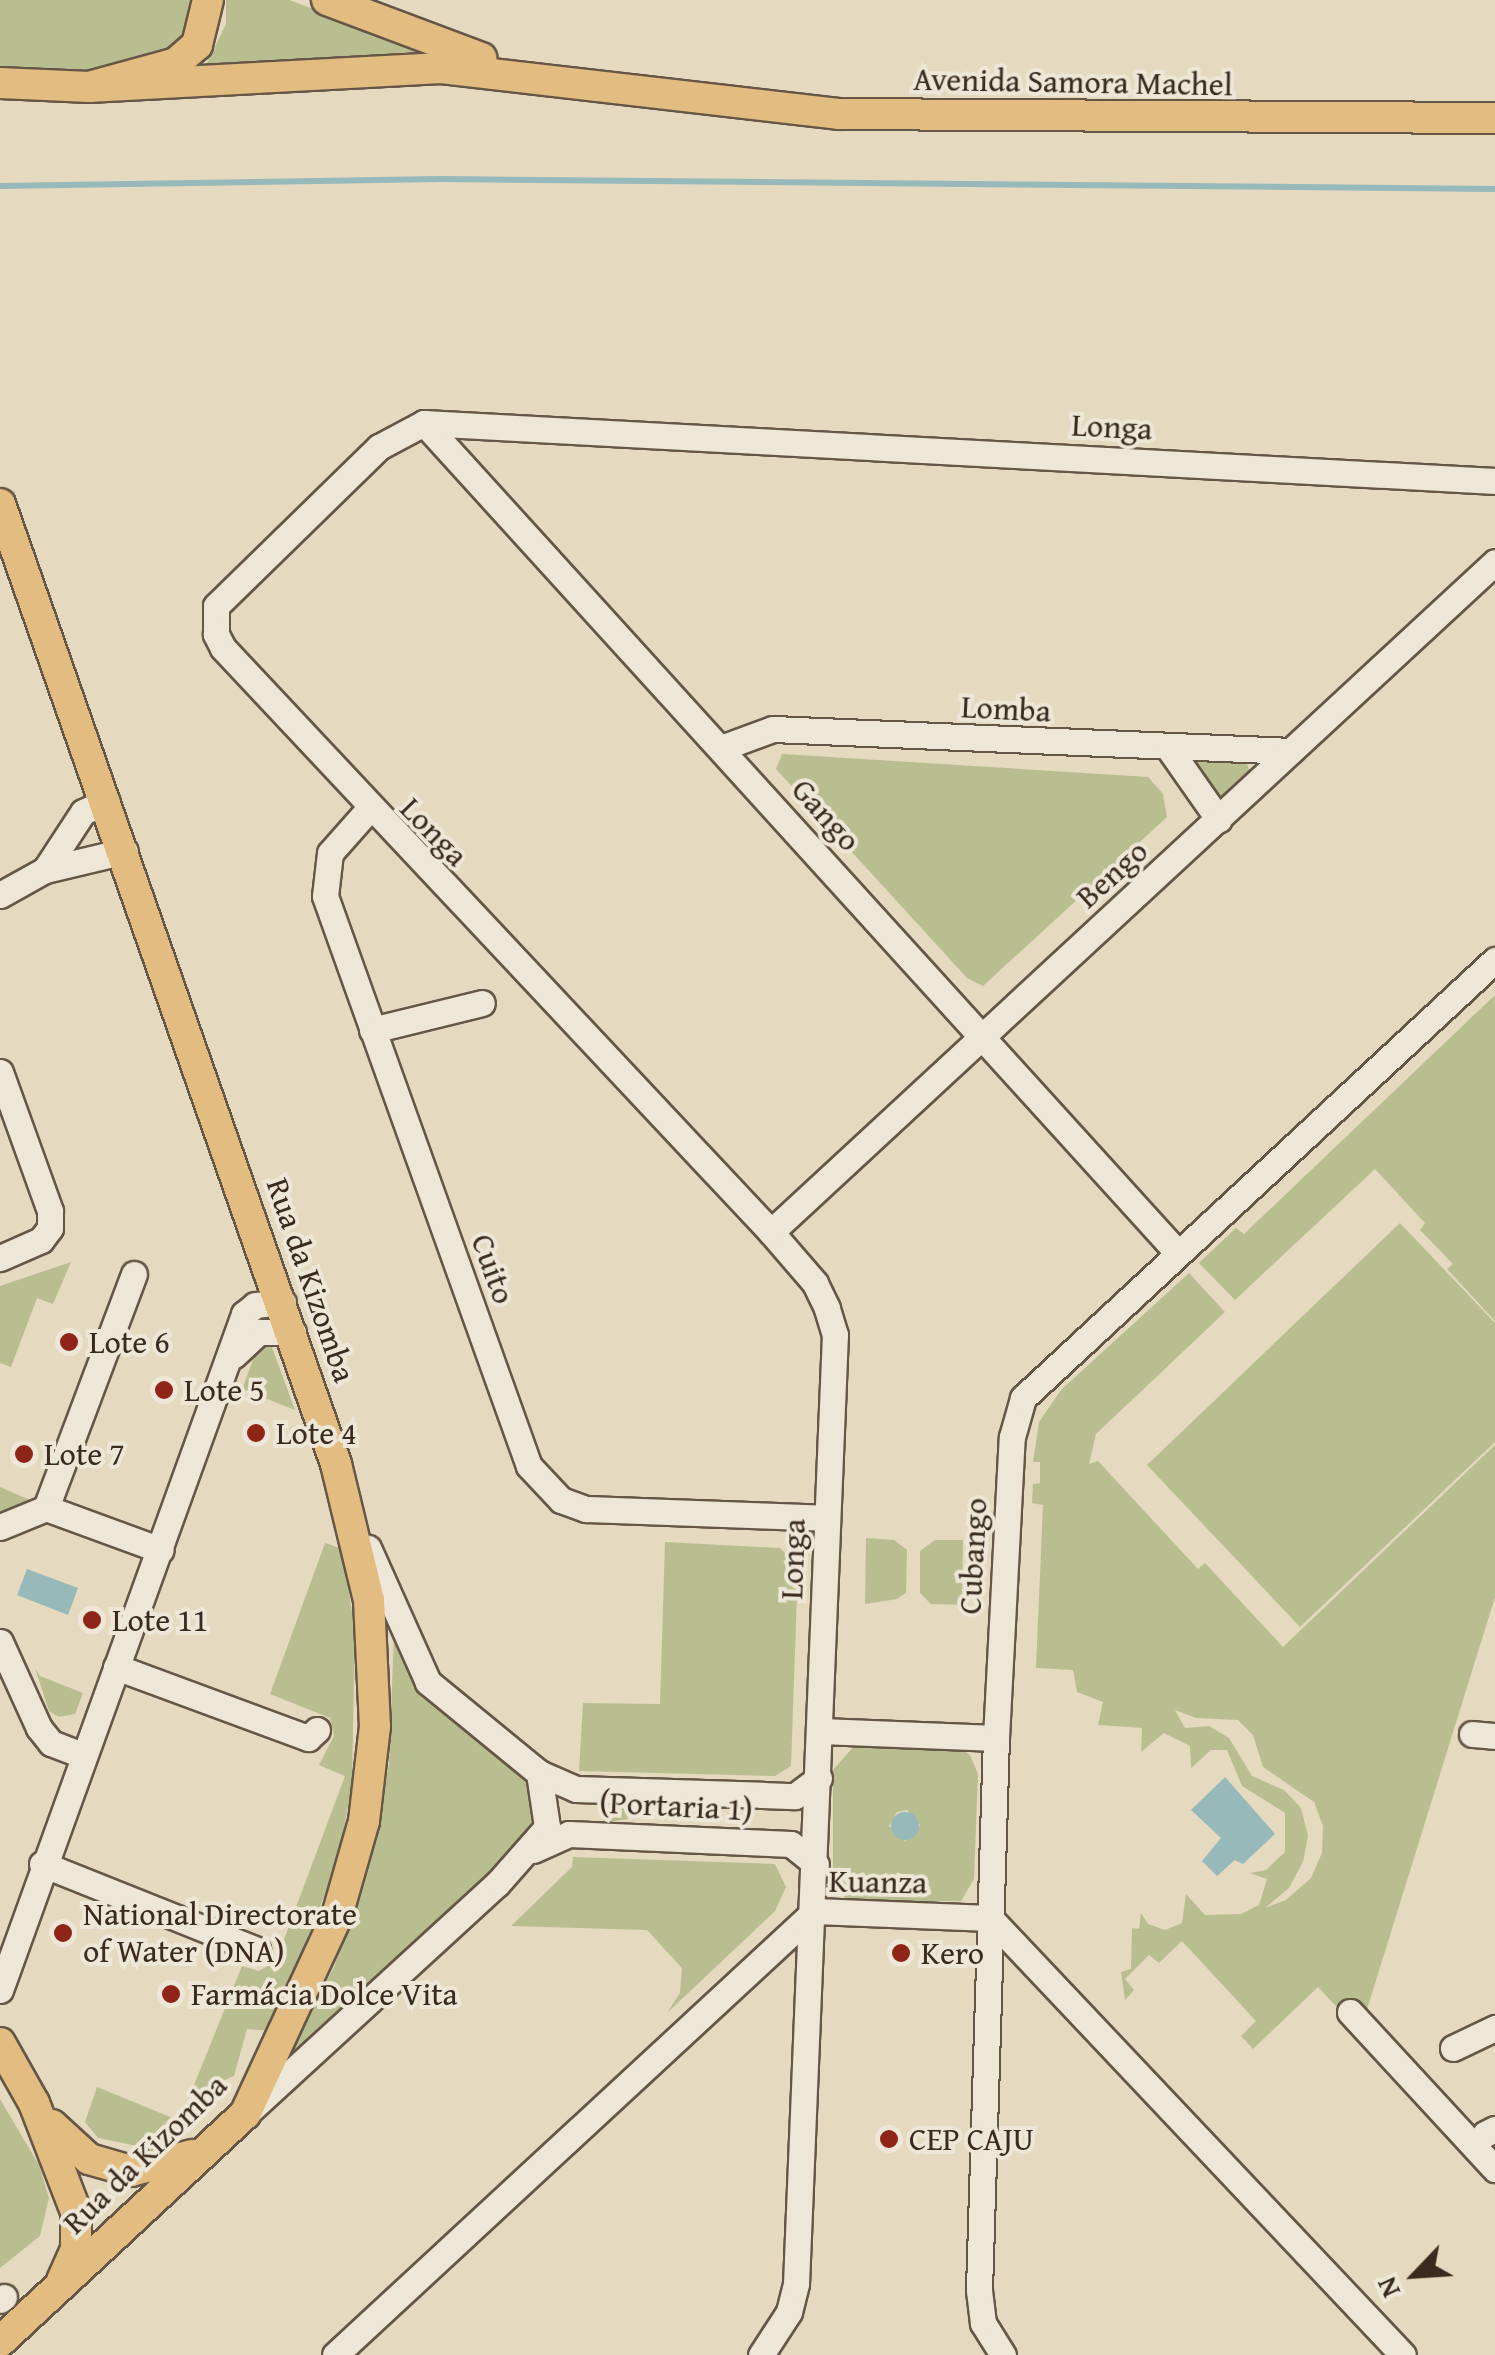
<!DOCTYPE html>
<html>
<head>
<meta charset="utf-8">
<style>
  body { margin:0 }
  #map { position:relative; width:1495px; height:2355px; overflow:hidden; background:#e5d9c0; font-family:"Gentium Book Plus",serif }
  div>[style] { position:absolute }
  .green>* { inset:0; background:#b8be90 }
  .water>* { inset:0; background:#97b9b9 }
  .round { border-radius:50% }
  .stream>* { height:6px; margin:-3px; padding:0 3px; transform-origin:3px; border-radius:3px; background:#97b9b9 }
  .roads { filter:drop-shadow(2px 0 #655646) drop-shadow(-2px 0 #655646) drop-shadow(0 2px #655646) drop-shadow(0 -2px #655646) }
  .minor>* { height:25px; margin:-12.5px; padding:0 12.5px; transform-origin:12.5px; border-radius:12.5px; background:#eee6d6 }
  .major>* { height:30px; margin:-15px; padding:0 15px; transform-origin:15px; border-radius:15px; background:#e2bc80 }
  .dots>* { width:28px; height:28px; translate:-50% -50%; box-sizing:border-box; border:5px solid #eee6d6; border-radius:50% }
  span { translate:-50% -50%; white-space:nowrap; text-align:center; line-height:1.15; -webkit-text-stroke:8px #eee6d6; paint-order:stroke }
  .street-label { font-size:32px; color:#3a2b1e }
  .poi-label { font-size:32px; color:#3a2b1e }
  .left { translate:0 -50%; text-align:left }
  .north { position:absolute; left:1365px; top:2225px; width:100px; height:100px; -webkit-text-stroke:8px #eee6d6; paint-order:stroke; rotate:245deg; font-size:28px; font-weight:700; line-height:40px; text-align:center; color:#3a2b1e }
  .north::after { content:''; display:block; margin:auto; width:35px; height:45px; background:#3a2b1e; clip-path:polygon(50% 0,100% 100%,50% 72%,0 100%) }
</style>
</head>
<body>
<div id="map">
  <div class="green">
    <div style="clip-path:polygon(0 0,193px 0,187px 40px,173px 54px,109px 77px,0 70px)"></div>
    <div style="clip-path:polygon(226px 0,289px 0,426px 51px,205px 67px,226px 24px)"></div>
    <div style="clip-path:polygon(782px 754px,1148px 777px,1163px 794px,1167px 817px,983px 986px,967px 978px,776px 769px)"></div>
    <div style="clip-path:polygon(1199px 758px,1246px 760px,1250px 773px,1227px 798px,1216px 797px,1193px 764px)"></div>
    <div style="clip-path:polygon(1495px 995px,1495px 1321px,1447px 1269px,1453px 1264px,1420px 1230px,1425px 1223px,1375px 1169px,1235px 1300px,1199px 1263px,1236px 1228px,1244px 1234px)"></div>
    <div style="clip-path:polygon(1400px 1223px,1495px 1323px,1495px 1442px,1300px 1627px,1147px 1465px)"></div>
    <div style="clip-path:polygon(71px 1262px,53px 1304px,37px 1298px,11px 1367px,0 1363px,0 1286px)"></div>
    <div style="clip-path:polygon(evenodd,1189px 1273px,1225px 1312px,1096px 1434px,1089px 1464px,1098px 1461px,1198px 1569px,1205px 1563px,1283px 1647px,1495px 1445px,1495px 1597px,1360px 2032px,1318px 1987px,1253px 2049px,1241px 2036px,1256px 2021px,1182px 1941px,1159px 1963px,1149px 1955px,1125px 1979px,1134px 1990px,1125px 2000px,1121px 1972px,1131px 1969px,1132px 1928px,1139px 1929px,1141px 1913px,1148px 1924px,1165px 1930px,1182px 1923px,1186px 1894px,1205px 1915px,1241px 1914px,1259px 1905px,1267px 1879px,1250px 1873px,1266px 1870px,1285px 1852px,1285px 1813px,1242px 1786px,1227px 1750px,1211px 1750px,1191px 1768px,1190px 1746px,1164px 1733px,1141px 1752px,1142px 1728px,1098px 1725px,1103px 1702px,1077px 1692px,1073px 1670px,1036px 1668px,1043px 1505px,1032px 1503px,1033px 1484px,1040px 1483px,1040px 1462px,1033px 1462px,1039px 1422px,1061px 1390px,1189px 1273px,1175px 1710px,1196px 1718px,1238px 1720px,1253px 1735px,1263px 1767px,1314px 1802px,1323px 1826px,1322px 1853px,1311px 1878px,1286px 1900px,1265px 1908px,1289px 1888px,1303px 1862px,1308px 1836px,1301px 1808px,1284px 1790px,1252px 1776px,1229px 1738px,1209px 1726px,1185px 1728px,1175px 1710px)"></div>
    <div style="clip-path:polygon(270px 1342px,295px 1410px,242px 1389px,255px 1355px)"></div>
    <div style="clip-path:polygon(0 1487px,30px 1500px,0 1517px)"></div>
    <div style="clip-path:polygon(866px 1538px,894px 1540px,907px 1550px,906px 1593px,897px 1599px,865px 1604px)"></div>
    <div style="clip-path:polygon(935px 1540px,963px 1540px,962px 1605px,931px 1604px,920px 1593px,920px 1551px)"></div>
    <div style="clip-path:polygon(665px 1542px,780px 1548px,798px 1566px,791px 1766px,775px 1776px,579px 1771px,583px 1703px,660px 1704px)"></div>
    <div style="clip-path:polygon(325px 1543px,343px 1549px,355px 1633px,352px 1782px,339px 1858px,271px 2031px,247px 2029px,234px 2076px,190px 2095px,242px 1966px,259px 1971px,276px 1961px,345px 1776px,319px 1765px,334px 1736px,330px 1718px,270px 1694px)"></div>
    <div style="clip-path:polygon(394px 1634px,429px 1697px,526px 1775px,536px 1817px,520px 1845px,279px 2072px,334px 1967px,364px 1884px,389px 1764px)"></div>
    <div style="clip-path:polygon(35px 1668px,40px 1676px,83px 1693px,75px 1714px,59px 1717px,49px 1711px)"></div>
    <div style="clip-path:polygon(evenodd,855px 1745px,961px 1749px,970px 1755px,978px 1774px,974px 1879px,961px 1901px,849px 1901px,833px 1887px,833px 1770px,855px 1745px,907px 1810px,920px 1825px,905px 1841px,889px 1826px,897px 1812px,907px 1810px)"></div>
    <div style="clip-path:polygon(603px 1805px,624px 1805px,628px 1819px,603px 1823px)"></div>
    <div style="clip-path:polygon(573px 1857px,775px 1864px,786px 1887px,775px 1911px,667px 2013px,680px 1993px,682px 1968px,647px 1930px,511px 1926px,572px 1867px)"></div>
    <div style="clip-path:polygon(97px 2087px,180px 2121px,175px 2137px,147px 2148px,98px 2138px,85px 2122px)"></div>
    <div style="clip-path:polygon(0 2099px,39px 2165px,49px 2198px,40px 2236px,0 2268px)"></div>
  </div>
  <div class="water">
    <div style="clip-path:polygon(27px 1569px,78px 1588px,68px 1615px,17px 1595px)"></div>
    <div style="clip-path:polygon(1225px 1777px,1275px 1834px,1243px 1864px,1235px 1860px,1217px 1876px,1202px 1861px,1221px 1838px,1191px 1810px)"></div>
    <div class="round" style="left:891px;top:1812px;width:28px;height:28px"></div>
  </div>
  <div class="stream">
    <div style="left:0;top:186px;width:440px;rotate:-0.9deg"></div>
    <div style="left:440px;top:179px;width:1055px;rotate:0.54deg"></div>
  </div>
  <div class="roads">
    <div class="minor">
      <div style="left:424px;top:423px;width:1121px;rotate:47.75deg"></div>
      <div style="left:721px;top:748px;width:55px;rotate:-20.1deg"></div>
      <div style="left:773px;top:729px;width:518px;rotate:2.43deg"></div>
      <div style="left:1170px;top:750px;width:85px;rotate:55deg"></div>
      <div style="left:368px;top:810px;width:57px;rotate:131.5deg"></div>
      <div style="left:330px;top:853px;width:43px;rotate:96.6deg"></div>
      <div style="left:325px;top:896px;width:605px;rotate:70.31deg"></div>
      <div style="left:529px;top:1466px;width:47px;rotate:46.7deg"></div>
      <div style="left:561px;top:1500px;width:27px;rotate:20deg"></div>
      <div style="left:586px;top:1509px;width:240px;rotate:2.1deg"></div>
      <div style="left:45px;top:870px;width:69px;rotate:-56.8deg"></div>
      <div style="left:83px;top:812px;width:26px;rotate:-25deg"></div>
      <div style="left:0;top:895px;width:51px;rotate:-29.1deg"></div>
      <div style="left:45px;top:870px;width:82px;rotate:-13.4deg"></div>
      <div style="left:372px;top:1030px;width:113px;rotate:-13.8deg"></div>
      <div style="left:0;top:1072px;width:148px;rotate:70.2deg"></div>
      <div style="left:50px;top:1211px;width:17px;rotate:90deg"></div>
      <div style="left:50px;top:1228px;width:15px;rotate:127deg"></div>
      <div style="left:41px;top:1240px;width:45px;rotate:156.3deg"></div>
      <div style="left:771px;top:1232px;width:986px;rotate:-42.78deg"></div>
      <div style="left:234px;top:1355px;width:34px;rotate:-43deg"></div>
      <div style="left:259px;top:1332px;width:34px"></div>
      <div style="left:46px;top:1508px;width:250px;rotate:-69.4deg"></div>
      <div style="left:0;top:1527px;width:50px;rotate:-22.4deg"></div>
      <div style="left:46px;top:1508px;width:122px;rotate:20.1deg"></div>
      <div style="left:0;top:1642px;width:94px;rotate:65.6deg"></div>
      <div style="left:39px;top:1728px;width:19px;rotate:51deg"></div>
      <div style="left:51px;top:1743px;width:33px;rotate:21deg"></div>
      <div style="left:116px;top:1667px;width:205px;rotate:20.3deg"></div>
      <div style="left:308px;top:1738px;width:12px;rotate:-42deg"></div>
      <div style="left:821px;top:1731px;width:175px;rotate:2.3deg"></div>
      <div style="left:1472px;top:1734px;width:23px;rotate:5deg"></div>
      <div style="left:539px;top:1773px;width:40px;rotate:23.4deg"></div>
      <div style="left:576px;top:1789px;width:186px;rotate:1.8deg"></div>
      <div style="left:762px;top:1795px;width:33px;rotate:2deg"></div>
      <div style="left:795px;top:1796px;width:30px;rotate:-37deg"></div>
      <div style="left:533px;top:1850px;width:39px;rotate:-24deg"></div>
      <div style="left:569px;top:1834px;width:222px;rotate:2.6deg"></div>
      <div style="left:791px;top:1844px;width:32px;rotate:39deg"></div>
      <div style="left:42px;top:1864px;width:232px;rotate:21.8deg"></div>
      <div style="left:0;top:1990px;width:719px;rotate:-70.15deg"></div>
      <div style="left:244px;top:1314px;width:14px;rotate:-39deg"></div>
      <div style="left:255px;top:1305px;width:28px;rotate:-6deg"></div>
      <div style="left:1350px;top:2012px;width:214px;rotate:47.3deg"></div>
      <div style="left:1453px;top:2048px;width:47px;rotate:-25.5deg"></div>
      <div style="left:249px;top:2111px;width:336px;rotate:-42.5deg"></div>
      <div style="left:497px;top:1884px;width:76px;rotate:-48.7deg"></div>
      <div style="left:547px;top:1827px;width:55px;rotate:-98.4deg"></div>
      <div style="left:539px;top:1773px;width:144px;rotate:-140.7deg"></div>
      <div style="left:428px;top:1682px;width:147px;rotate:-114.1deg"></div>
      <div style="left:1485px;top:2134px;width:11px;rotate:-27deg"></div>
      <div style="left:0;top:2300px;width:5px;rotate:-37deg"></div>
      <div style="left:335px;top:2355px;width:654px;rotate:-42.77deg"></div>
      <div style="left:815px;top:1911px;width:175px;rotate:2.3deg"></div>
      <div style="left:990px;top:1918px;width:601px;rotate:46.62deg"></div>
      <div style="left:761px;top:2355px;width:51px;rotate:-56.9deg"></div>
      <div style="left:789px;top:2312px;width:29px;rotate:-76deg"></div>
      <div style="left:796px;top:2284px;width:950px;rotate:-87.65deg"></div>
      <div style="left:835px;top:1335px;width:28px;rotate:-107deg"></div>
      <div style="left:827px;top:1308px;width:28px;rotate:-116deg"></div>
      <div style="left:815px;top:1283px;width:67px;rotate:-130.8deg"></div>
      <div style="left:771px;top:1232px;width:801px;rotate:-133.18deg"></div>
      <div style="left:223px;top:648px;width:16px;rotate:-117deg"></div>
      <div style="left:216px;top:634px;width:28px;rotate:-90deg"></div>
      <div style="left:216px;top:606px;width:228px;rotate:-44.3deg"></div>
      <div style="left:379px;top:447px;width:51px;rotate:-28.1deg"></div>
      <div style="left:424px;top:423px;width:1073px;rotate:3.1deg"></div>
      <div style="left:1003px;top:2355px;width:38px;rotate:-122deg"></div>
      <div style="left:983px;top:2323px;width:33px;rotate:-97deg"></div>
      <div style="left:979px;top:2290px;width:552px;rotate:-88.24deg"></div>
      <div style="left:996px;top:1738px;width:301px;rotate:-87deg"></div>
      <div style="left:1012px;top:1437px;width:41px;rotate:-74.2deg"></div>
      <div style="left:1023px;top:1398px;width:644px;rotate:-42.86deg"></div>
    </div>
    <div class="major">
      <div style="left:327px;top:0;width:165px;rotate:20.6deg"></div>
      <div style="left:0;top:83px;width:89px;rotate:2.6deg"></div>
      <div style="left:89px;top:87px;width:90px;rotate:-15.4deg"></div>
      <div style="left:176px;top:63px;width:28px;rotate:-41deg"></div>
      <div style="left:197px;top:45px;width:46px;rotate:-76.3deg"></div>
      <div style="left:89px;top:87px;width:353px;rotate:-3.1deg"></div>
      <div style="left:441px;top:68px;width:400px;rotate:6.6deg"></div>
      <div style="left:838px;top:114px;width:657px;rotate:0.35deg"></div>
      <div style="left:0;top:504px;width:1017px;rotate:70.71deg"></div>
      <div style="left:336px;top:1464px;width:140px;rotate:76.4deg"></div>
      <div style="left:369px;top:1600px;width:126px;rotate:87.3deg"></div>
      <div style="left:375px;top:1726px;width:96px;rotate:96.6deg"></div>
      <div style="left:364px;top:1821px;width:99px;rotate:105.9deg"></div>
      <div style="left:337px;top:1916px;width:218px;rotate:114.9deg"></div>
      <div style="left:245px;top:2114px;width:335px;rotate:137.1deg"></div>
      <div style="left:0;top:2043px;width:69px;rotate:60.5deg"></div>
      <div style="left:34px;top:2103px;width:117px;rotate:68.9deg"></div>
      <div style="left:76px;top:2212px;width:37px;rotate:90deg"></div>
      <div style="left:76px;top:2249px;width:34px;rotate:114deg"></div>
      <div style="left:52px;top:2125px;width:50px;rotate:42.6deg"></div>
      <div style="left:89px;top:2159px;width:44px;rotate:15.9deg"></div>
      <div style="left:131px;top:2171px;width:63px;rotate:-14.7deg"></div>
    </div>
  </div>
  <div class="dots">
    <div style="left:69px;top:1342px;background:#8f2418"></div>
    <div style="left:164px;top:1390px;background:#8f2418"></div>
    <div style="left:256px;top:1433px;background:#8f2418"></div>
    <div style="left:24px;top:1454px;background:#8f2418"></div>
    <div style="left:92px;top:1620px;background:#8f2418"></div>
    <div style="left:63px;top:1933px;background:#8f2418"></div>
    <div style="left:901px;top:1953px;background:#8f2418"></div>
    <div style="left:171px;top:1994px;background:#8f2418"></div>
    <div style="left:889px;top:2139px;background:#8f2418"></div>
  </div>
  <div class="street-label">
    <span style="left:1073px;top:82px;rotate:1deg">Avenida Samora Machel</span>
    <span style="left:1112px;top:427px;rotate:3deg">Longa</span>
    <span style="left:1006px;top:709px;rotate:3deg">Lomba</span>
    <span style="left:826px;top:815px;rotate:48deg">Gango</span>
    <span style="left:434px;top:832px;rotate:46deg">Longa</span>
    <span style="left:1112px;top:874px;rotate:-42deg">Bengo</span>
    <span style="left:493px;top:1269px;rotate:70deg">Cuito</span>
    <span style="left:311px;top:1280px;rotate:71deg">Rua da Kizomba</span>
    <span style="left:973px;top:1556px;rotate:-87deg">Cubango</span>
    <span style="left:793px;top:1559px;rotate:-88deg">Longa</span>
    <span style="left:676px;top:1806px;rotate:3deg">(Portaria 1)</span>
    <span style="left:878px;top:1882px;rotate:1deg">Kuanza</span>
    <span style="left:145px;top:2154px;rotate:-44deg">Rua da Kizomba</span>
  </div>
  <div class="poi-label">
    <span class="left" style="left:89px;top:1342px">Lote 6</span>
    <span class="left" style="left:184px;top:1390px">Lote 5</span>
    <span class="left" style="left:276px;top:1433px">Lote 4</span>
    <span class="left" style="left:44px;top:1454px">Lote 7</span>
    <span class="left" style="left:112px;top:1620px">Lote 11</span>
    <span class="left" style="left:83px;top:1933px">National Directorate<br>of Water (DNA)</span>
    <span class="left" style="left:921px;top:1953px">Kero</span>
    <span class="left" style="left:191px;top:1994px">Farmácia Dolce Vita</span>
    <span class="left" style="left:909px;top:2139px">CEP CAJU</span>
  </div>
  <div class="north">N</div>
</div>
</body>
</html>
